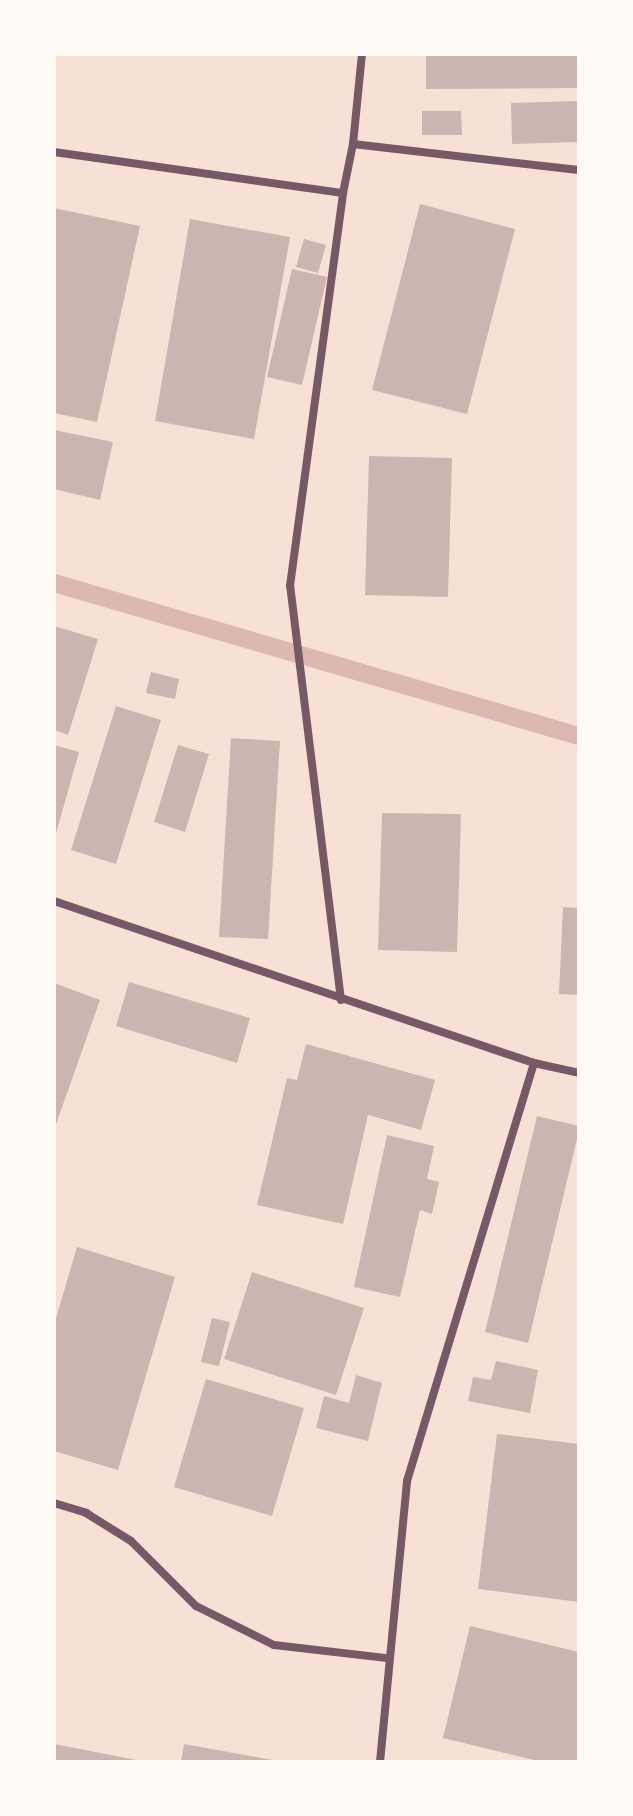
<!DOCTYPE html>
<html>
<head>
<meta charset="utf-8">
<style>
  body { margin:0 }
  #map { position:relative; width:633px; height:1816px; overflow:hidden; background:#f7e1d7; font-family:Quicksand,sans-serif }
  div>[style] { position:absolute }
  .stream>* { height:18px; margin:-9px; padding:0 9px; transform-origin:9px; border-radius:9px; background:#dcb8b0 }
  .building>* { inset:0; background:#ccb4b1 }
  .minor>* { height:8px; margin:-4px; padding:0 4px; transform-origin:4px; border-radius:4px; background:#755966 }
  span { translate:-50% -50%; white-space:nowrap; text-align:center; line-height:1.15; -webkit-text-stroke:6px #fffaf5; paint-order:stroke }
  .frame { position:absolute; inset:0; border:56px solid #fffaf5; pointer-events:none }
</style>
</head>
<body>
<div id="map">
  <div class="stream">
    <div style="left:54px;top:583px;width:547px;rotate:16.25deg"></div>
  </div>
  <div class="building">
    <div style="clip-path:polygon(426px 54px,579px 54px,579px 88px,426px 89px)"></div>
    <div style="clip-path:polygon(579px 101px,579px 142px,512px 144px,511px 103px)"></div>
    <div style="clip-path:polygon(422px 111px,461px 111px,462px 135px,422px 135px)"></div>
    <div style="clip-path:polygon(420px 204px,515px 229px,467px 414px,372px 390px)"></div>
    <div style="clip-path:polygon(54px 208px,140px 226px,97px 422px,54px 413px)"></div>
    <div style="clip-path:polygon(190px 219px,290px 237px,254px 439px,155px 421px)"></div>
    <div style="clip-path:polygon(304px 239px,326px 245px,318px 273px,296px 267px)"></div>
    <div style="clip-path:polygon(292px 269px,327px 277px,302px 385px,267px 377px)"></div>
    <div style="clip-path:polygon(54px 430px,113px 442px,100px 500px,54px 489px)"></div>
    <div style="clip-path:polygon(369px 456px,452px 458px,448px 597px,365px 595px)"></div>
    <div style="clip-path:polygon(54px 626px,98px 639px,68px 735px,54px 730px)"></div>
    <div style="clip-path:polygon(151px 672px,179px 679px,175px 699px,146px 693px)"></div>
    <div style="clip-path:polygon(116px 706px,161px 720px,116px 864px,71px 850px)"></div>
    <div style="clip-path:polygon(231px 738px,280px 741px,268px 939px,219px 937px)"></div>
    <div style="clip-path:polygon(54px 745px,79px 752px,55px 837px,54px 837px)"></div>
    <div style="clip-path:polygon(178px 745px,209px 754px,185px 832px,154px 822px)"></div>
    <div style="clip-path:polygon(382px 813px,461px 814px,457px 952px,378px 950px)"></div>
    <div style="clip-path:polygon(563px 907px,579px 908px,579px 995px,559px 994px)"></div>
    <div style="clip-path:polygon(129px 982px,250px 1018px,237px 1063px,116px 1026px)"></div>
    <div style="clip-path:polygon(54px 983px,100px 1000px,54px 1130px)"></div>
    <div style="clip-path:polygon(306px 1044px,435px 1080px,421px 1130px,368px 1115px,343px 1224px,257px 1205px,287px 1078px,297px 1080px)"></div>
    <div style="clip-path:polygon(537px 1116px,579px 1126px,579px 1131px,528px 1343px,485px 1332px)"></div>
    <div style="clip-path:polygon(387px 1135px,434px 1146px,427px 1179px,439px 1182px,432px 1214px,420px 1210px,400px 1297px,354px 1287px)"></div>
    <div style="clip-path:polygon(77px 1247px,175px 1277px,118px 1470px,54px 1451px,54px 1325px)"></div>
    <div style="clip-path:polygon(252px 1272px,364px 1308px,336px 1395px,224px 1359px)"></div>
    <div style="clip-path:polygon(212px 1318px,230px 1322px,219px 1366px,201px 1362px)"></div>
    <div style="clip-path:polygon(496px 1361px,538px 1370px,530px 1413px,468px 1401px,473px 1377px,491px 1380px)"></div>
    <div style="clip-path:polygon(356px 1375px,382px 1383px,368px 1441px,316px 1428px,324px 1396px,349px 1403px)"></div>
    <div style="clip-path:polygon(206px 1379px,304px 1408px,272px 1516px,174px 1487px)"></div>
    <div style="clip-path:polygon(497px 1434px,579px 1444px,579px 1602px,478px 1589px)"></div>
    <div style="clip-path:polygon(470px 1626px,579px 1652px,579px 1762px,542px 1762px,443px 1738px)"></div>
    <div style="clip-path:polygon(54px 1744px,142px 1761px,142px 1762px,54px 1762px)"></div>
    <div style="clip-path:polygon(184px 1744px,273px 1760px,272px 1762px,181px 1762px)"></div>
  </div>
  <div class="minor">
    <div style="left:353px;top:144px;width:227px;rotate:6.6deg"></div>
    <div style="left:54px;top:152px;width:292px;rotate:8.1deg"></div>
    <div style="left:54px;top:901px;width:507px;rotate:18.65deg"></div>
    <div style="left:534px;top:1063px;width:46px;rotate:12.5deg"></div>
    <div style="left:341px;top:1000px;width:417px;rotate:-97deg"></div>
    <div style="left:290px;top:586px;width:397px;rotate:-82.3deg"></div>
    <div style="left:343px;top:193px;width:50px;rotate:-78.5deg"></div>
    <div style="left:353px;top:144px;width:90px;rotate:-84.3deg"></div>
    <div style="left:54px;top:1503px;width:34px;rotate:17deg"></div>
    <div style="left:86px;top:1513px;width:53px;rotate:31.9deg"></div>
    <div style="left:131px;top:1541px;width:92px;rotate:45deg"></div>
    <div style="left:196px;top:1606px;width:87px;rotate:26.6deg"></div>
    <div style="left:274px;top:1645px;width:114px;rotate:6.6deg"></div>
    <div style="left:380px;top:1762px;width:282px;rotate:-84.5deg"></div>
    <div style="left:407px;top:1481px;width:437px;rotate:-73.1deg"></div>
  </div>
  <div class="frame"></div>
</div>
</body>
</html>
